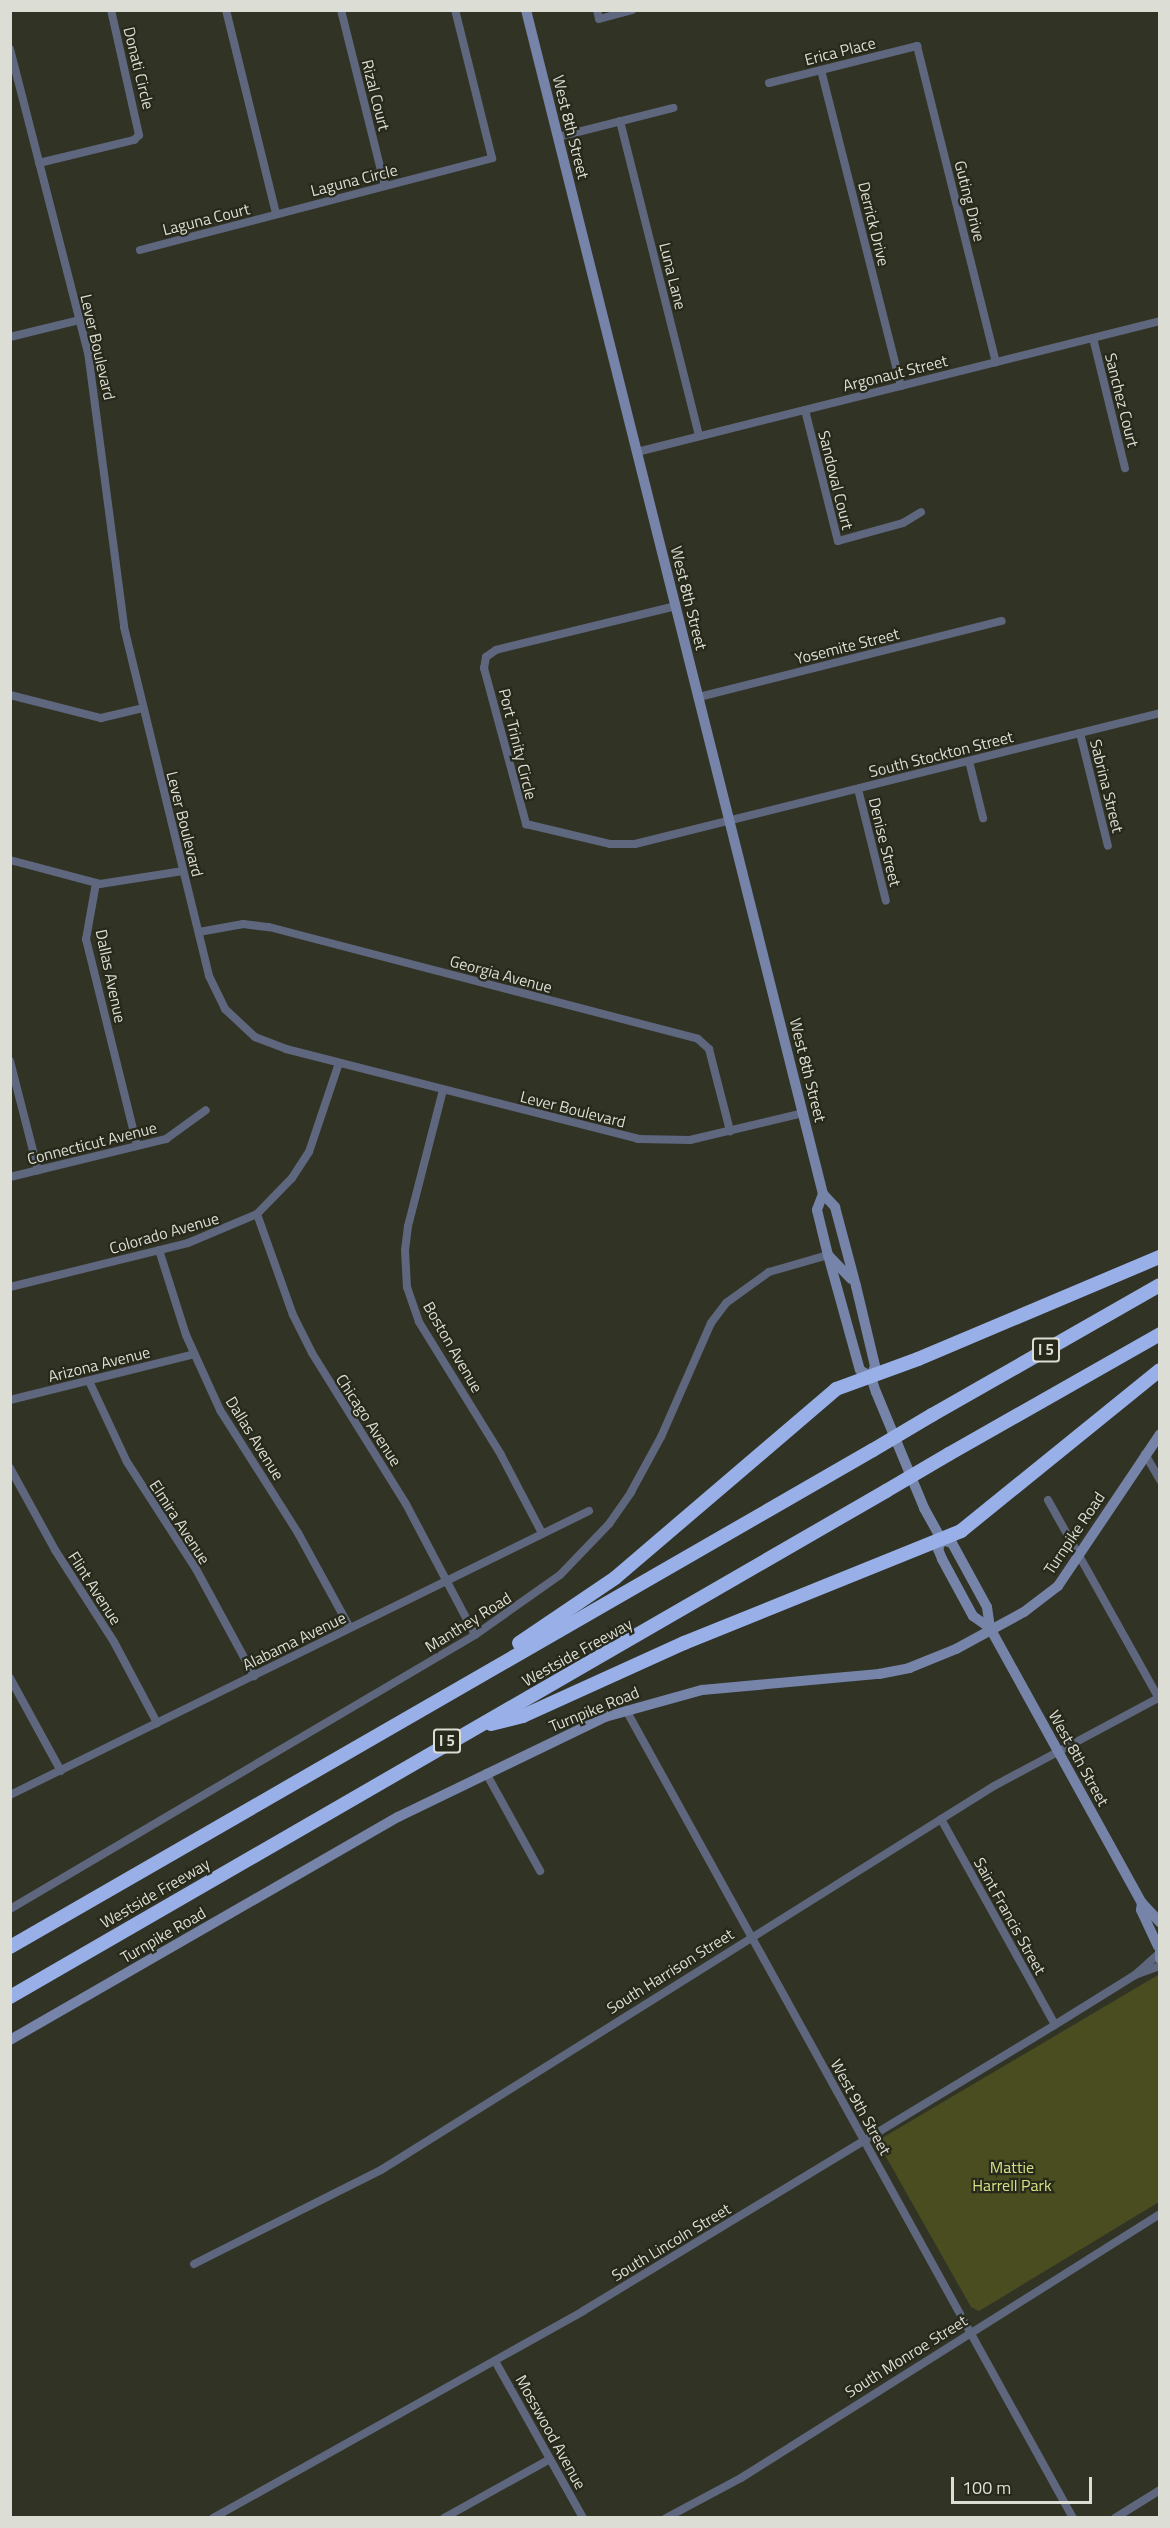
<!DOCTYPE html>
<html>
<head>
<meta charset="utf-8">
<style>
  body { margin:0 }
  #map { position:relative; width:1170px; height:2528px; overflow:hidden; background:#313325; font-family:"Titillium Web",sans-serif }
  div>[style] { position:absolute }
  .green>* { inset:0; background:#494d20 }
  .street>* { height:8px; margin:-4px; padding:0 4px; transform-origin:4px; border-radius:4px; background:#5e677e }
  .secondary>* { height:10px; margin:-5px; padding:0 5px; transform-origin:5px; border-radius:5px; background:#7684a9 }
  .highway>* { height:14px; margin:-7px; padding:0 7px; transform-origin:7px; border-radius:7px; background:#99afe8 }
  .highway-bridge>* { height:14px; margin:-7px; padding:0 7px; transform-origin:7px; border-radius:7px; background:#99afe8 }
  span { translate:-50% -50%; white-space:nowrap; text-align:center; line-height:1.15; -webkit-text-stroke:4.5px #27291b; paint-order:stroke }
  .shield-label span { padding:2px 4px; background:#27291b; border:2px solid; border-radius:4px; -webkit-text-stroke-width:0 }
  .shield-label { font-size:15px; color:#dcddd4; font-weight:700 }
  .street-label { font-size:16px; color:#dcddd4 }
  .park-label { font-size:16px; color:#d6e084 }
  .frame { position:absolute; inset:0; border:12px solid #dcddd4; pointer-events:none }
  .scale { position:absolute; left:951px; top:2477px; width:141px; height:27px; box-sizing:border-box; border:3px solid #dcddd4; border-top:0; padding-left:8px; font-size:18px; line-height:21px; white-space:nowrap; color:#dcddd4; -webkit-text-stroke:4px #27291b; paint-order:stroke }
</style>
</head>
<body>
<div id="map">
  <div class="green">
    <div style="clip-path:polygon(1158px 1975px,1159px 2202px,979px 2311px,971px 2307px,877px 2141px)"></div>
  </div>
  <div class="street">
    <div style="left:226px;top:10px;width:209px;rotate:76.2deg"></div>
    <div style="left:341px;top:10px;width:181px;rotate:76deg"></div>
    <div style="left:597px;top:10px;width:9px;rotate:77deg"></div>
    <div style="left:599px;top:19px;width:34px;rotate:-15deg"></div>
    <div style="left:10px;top:49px;width:313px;rotate:75.6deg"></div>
    <div style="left:88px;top:352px;width:277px;rotate:82.5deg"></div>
    <div style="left:124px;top:627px;width:359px;rotate:76.3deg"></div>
    <div style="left:209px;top:976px;width:37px;rotate:64deg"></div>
    <div style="left:225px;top:1009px;width:41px;rotate:43deg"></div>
    <div style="left:255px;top:1037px;width:33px;rotate:21deg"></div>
    <div style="left:286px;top:1049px;width:363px;rotate:14.3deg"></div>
    <div style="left:638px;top:1139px;width:52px;rotate:1.1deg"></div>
    <div style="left:690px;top:1140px;width:116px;rotate:-13.4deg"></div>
    <div style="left:821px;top:70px;width:326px;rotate:75.8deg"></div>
    <div style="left:769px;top:83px;width:153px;rotate:-14deg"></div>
    <div style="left:917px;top:46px;width:326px;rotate:76deg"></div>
    <div style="left:620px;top:121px;width:325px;rotate:75.9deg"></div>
    <div style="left:558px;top:137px;width:119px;rotate:-14.2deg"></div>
    <div style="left:39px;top:163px;width:98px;rotate:-13.6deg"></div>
    <div style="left:134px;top:140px;width:7px;rotate:-45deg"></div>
    <div style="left:139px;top:135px;width:128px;rotate:-102.6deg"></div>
    <div style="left:140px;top:250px;width:364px;rotate:-14.6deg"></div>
    <div style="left:492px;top:158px;width:153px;rotate:-104deg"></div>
    <div style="left:10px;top:337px;width:71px;rotate:-13.8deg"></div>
    <div style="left:1093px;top:338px;width:134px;rotate:76.2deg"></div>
    <div style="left:805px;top:410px;width:135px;rotate:75.9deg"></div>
    <div style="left:838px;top:541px;width:67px;rotate:-15.5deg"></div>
    <div style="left:903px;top:523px;width:21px;rotate:-31deg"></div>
    <div style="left:637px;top:452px;width:539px;rotate:-14.06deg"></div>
    <div style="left:676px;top:606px;width:185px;rotate:166.3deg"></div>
    <div style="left:496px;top:650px;width:12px;rotate:145deg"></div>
    <div style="left:486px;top:657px;width:11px;rotate:100deg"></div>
    <div style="left:484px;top:668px;width:162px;rotate:74.9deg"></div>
    <div style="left:526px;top:824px;width:86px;rotate:13.4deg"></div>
    <div style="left:610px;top:844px;width:25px"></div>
    <div style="left:635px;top:844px;width:541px;rotate:-14.01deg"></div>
    <div style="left:10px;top:695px;width:94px;rotate:14.2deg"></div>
    <div style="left:101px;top:718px;width:43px;rotate:-13.4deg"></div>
    <div style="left:699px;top:697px;width:312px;rotate:-14.1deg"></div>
    <div style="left:1080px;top:733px;width:116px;rotate:76.1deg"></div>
    <div style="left:969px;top:761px;width:59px;rotate:76.2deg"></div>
    <div style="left:858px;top:789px;width:115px;rotate:76deg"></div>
    <div style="left:10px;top:860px;width:93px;rotate:14.9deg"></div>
    <div style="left:100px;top:884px;width:84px;rotate:-8.9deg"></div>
    <div style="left:96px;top:883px;width:57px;rotate:100.1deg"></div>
    <div style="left:86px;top:939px;width:212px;rotate:76.1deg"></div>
    <div style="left:199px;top:932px;width:45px;rotate:-10.3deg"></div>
    <div style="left:243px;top:924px;width:26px;rotate:7deg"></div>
    <div style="left:269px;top:927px;width:443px;rotate:14.6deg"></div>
    <div style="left:698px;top:1039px;width:15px;rotate:42deg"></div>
    <div style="left:709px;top:1049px;width:85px;rotate:75.6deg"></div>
    <div style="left:10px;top:1061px;width:113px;rotate:75.6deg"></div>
    <div style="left:443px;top:1090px;width:140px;rotate:104.4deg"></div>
    <div style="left:408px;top:1226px;width:24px;rotate:97deg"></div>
    <div style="left:405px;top:1250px;width:37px;rotate:87deg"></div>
    <div style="left:407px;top:1287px;width:37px;rotate:71deg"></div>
    <div style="left:419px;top:1322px;width:156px;rotate:58.3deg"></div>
    <div style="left:501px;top:1455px;width:88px;rotate:62.3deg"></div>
    <div style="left:10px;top:1177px;width:161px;rotate:-13.7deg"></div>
    <div style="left:166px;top:1139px;width:49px;rotate:-35.9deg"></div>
    <div style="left:257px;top:1214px;width:107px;rotate:70.4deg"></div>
    <div style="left:293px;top:1315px;width:42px;rotate:63.4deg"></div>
    <div style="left:312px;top:1353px;width:178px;rotate:58.1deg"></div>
    <div style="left:406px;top:1504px;width:148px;rotate:62.2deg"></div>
    <div style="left:159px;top:1250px;width:89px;rotate:72.4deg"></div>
    <div style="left:186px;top:1335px;width:82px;rotate:65.6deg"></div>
    <div style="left:220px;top:1410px;width:146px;rotate:57.6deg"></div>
    <div style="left:298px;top:1533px;width:108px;rotate:61.3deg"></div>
    <div style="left:10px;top:1287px;width:183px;rotate:-13.9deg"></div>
    <div style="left:188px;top:1243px;width:75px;rotate:-22.8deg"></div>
    <div style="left:257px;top:1214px;width:50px;rotate:-45.8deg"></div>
    <div style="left:292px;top:1178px;width:31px;rotate:-57deg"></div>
    <div style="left:309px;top:1152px;width:94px;rotate:-71.4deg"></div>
    <div style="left:89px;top:1381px;width:89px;rotate:64.9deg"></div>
    <div style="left:127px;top:1462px;width:127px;rotate:57.2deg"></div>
    <div style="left:196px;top:1569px;width:122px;rotate:61.5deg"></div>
    <div style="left:10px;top:1400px;width:190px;rotate:-14deg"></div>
    <div style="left:1145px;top:1454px;width:30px;rotate:60deg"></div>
    <div style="left:10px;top:1468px;width:94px;rotate:61.2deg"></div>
    <div style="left:55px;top:1550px;width:109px;rotate:57.3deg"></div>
    <div style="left:114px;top:1642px;width:92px;rotate:62deg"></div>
    <div style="left:1048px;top:1500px;width:229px;rotate:60.8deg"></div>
    <div style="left:10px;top:1678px;width:106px;rotate:61.3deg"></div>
    <div style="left:626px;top:1710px;width:923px;rotate:61.05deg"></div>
    <div style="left:486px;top:1773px;width:112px;rotate:61.1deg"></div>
    <div style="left:10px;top:1795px;width:645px;rotate:-26.13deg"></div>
    <div style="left:941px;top:1819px;width:235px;rotate:61deg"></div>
    <div style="left:10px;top:1909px;width:540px;rotate:-30.51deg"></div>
    <div style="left:475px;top:1635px;width:104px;rotate:-35.2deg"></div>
    <div style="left:560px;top:1575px;width:71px;rotate:-46.1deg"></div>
    <div style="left:609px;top:1524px;width:39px;rotate:-55deg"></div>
    <div style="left:631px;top:1492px;width:63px;rotate:-61.4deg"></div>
    <div style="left:661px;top:1437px;width:124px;rotate:-66.3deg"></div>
    <div style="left:711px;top:1323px;width:25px;rotate:-53deg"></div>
    <div style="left:726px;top:1303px;width:53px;rotate:-35.8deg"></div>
    <div style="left:769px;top:1272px;width:61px;rotate:-16.1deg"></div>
    <div style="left:1135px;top:1975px;width:27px;rotate:-20deg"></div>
    <div style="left:194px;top:2264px;width:209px;rotate:-26.7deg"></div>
    <div style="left:381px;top:2170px;width:723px;rotate:-32.06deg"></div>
    <div style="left:994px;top:1786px;width:188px;rotate:-28.2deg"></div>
    <div style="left:495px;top:2361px;width:180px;rotate:60.7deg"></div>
    <div style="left:213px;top:2518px;width:424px;rotate:-29.2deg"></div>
    <div style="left:583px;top:2311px;width:550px;rotate:-31.23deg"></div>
    <div style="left:1053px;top:2026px;width:97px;rotate:-31.9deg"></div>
    <div style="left:1135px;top:1975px;width:30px;rotate:-42deg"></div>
    <div style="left:444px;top:2518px;width:121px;rotate:-29.1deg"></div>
    <div style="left:666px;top:2518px;width:85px;rotate:-28.1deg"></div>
    <div style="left:741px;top:2478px;width:495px;rotate:-32.2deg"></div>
    <div style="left:1115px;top:2518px;width:53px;rotate:-31.9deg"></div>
  </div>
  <div class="secondary">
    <div style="left:526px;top:10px;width:1221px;rotate:75.92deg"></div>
    <div style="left:823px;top:1194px;width:18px;rotate:47deg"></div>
    <div style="left:835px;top:1207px;width:82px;rotate:75.1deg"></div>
    <div style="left:856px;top:1286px;width:82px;rotate:76.6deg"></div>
    <div style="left:875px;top:1366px;width:12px;rotate:110deg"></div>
    <div style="left:871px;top:1377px;width:16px;rotate:72deg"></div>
    <div style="left:876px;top:1392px;width:126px;rotate:67.5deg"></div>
    <div style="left:924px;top:1508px;width:37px;rotate:61deg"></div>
    <div style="left:942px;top:1540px;width:10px;rotate:17deg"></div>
    <div style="left:952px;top:1543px;width:73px;rotate:61.3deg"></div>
    <div style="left:987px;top:1607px;width:21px;rotate:82deg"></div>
    <div style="left:990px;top:1628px;width:314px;rotate:61.1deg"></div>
    <div style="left:1142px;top:1903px;width:26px;rotate:47deg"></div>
    <div style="left:823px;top:1194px;width:17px;rotate:111deg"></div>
    <div style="left:817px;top:1210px;width:46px;rotate:76.3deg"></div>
    <div style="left:828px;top:1255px;width:119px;rotate:74.5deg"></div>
    <div style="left:860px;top:1370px;width:13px;rotate:32deg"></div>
    <div style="left:828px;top:1255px;width:33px;rotate:46deg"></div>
    <div style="left:942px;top:1540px;width:10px;rotate:114deg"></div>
    <div style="left:938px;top:1549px;width:11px;rotate:68deg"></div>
    <div style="left:942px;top:1559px;width:65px;rotate:61.5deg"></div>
    <div style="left:973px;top:1616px;width:21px;rotate:35deg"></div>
    <div style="left:1142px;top:1903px;width:7px;rotate:98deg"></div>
    <div style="left:1141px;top:1910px;width:40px;rotate:65deg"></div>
    <div style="left:1160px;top:1943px;width:16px;rotate:90deg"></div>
    <div style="left:10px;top:2040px;width:448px;rotate:-29.9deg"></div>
    <div style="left:398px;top:1817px;width:230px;rotate:-25.8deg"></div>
    <div style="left:605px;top:1717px;width:101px;rotate:-15.6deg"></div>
    <div style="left:702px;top:1690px;width:178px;rotate:-5.2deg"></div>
    <div style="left:879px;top:1674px;width:31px;rotate:-11deg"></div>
    <div style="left:909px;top:1668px;width:51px;rotate:-22deg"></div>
    <div style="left:956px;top:1649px;width:77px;rotate:-28.6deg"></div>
    <div style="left:1024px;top:1612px;width:43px;rotate:-37.4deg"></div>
    <div style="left:1058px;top:1586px;width:183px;rotate:-56.1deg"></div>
  </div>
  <div class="highway">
    <div style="left:932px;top:1415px;width:262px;rotate:-29.7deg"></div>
    <div style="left:949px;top:1454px;width:243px;rotate:-29.6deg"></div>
    <div style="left:519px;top:1643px;width:116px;rotate:-34.1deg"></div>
    <div style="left:615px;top:1578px;width:291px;rotate:-40.5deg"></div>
    <div style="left:836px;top:1389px;width:87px;rotate:-20.1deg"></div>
    <div style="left:918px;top:1359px;width:263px;rotate:-22.9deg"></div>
    <div style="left:491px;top:1724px;width:33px;rotate:-14deg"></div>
    <div style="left:523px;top:1716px;width:177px;rotate:-24.4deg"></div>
    <div style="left:684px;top:1643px;width:299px;rotate:-22deg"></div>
    <div style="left:961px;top:1531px;width:256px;rotate:-39deg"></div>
    <div style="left:10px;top:1947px;width:996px;rotate:-29.94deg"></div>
    <div style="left:10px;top:1997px;width:1012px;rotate:-30.01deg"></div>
  </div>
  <div class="highway-bridge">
    <div style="left:873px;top:1450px;width:69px;rotate:-30.7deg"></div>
    <div style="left:886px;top:1491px;width:73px;rotate:-30.4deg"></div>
  </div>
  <div class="shield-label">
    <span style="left:1046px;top:1350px">I 5</span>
    <span style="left:447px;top:1741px">I 5</span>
  </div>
  <div class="street-label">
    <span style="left:840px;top:51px;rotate:-14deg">Erica Place</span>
    <span style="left:139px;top:68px;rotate:76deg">Donati Circle</span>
    <span style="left:376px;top:95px;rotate:76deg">Rizal Court</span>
    <span style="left:571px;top:127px;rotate:76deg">West 8th Street</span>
    <span style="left:354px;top:180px;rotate:-14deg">Laguna Circle</span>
    <span style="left:970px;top:201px;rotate:76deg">Guting Drive</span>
    <span style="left:206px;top:219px;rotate:-14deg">Laguna Court</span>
    <span style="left:874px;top:224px;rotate:76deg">Derrick Drive</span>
    <span style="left:673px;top:276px;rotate:76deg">Luna Lane</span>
    <span style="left:98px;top:347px;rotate:77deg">Lever Boulevard</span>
    <span style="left:895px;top:373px;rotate:-14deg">Argonaut Street</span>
    <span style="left:1122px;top:400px;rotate:76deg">Sanchez Court</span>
    <span style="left:836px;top:480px;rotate:76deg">Sandoval Court</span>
    <span style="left:689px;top:598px;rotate:76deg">West 8th Street</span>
    <span style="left:847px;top:646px;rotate:-14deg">Yosemite Street</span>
    <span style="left:518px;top:744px;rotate:76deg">Port Trinity Circle</span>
    <span style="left:941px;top:754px;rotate:-14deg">South Stockton Street</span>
    <span style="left:1107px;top:786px;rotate:76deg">Sabrina Street</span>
    <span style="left:185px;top:824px;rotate:76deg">Lever Boulevard</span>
    <span style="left:885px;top:842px;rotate:76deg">Denise Street</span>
    <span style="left:501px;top:974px;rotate:15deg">Georgia Avenue</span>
    <span style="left:111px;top:976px;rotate:78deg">Dallas Avenue</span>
    <span style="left:808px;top:1070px;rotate:76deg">West 8th Street</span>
    <span style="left:573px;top:1109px;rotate:14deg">Lever Boulevard</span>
    <span style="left:92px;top:1143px;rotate:-14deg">Connecticut Avenue</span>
    <span style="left:164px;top:1233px;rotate:-16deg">Colorado Avenue</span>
    <span style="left:453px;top:1347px;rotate:60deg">Boston Avenue</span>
    <span style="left:99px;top:1364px;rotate:-14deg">Arizona Avenue</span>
    <span style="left:369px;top:1420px;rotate:57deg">Chicago Avenue</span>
    <span style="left:255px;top:1438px;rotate:58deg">Dallas Avenue</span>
    <span style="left:180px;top:1522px;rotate:57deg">Elmira Avenue</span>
    <span style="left:1074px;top:1533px;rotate:-56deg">Turnpike Road</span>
    <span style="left:95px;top:1588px;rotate:57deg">Flint Avenue</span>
    <span style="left:468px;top:1622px;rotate:-32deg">Manthey Road</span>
    <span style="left:294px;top:1641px;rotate:-26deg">Alabama Avenue</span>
    <span style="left:577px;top:1652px;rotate:-29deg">Westside Freeway</span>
    <span style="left:594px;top:1709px;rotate:-22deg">Turnpike Road</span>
    <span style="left:1079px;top:1758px;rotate:61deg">West 8th Street</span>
    <span style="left:155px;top:1893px;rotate:-30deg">Westside Freeway</span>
    <span style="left:1010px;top:1916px;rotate:61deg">Saint Francis Street</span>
    <span style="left:163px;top:1935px;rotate:-30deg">Turnpike Road</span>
    <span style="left:670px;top:1971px;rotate:-32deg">South Harrison Street</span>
    <span style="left:861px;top:2107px;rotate:61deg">West 9th Street</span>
    <span style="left:671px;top:2242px;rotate:-31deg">South Lincoln Street</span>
    <span style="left:906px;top:2356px;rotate:-32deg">South Monroe Street</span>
    <span style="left:551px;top:2432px;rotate:61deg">Mosswood Avenue</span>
  </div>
  <div class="park-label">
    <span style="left:1012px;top:2176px">Mattie<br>Harrell Park</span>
  </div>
  <div class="frame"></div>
  <div class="scale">100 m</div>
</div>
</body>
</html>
